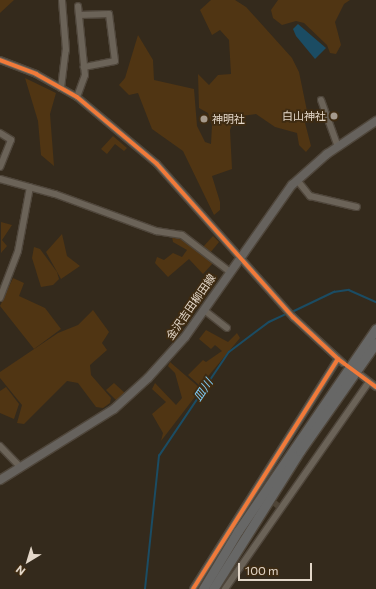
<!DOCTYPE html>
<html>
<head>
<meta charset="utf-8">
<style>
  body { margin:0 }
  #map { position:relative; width:376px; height:589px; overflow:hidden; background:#342a1c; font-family:Commissioner,"Noto Sans JP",sans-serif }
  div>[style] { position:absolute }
  .green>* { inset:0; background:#503513 }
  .water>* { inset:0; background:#1b4c63 }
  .stream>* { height:1.5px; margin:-0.75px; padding:0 0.75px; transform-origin:0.75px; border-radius:0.75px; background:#1b4c63 }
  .minor-tunnel>* { height:6px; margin-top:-3px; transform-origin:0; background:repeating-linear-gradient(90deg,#4e4436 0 6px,transparent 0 9px) }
  .roads { filter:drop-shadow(1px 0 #4f463b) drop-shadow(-1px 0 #4f463b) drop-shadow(0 1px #4f463b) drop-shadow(0 -1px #4f463b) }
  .minor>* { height:6px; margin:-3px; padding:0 3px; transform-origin:3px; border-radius:3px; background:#6b6358 }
  .major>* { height:8px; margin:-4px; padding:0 4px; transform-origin:4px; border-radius:4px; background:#66625d }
  .highway>* { height:9px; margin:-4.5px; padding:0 4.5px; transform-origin:4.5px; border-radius:4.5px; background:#676766 }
  .cycleway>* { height:4px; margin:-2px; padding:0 2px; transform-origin:2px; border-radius:2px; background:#f17a3a }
  .dots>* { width:11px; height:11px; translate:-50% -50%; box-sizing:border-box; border:2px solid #3e2b12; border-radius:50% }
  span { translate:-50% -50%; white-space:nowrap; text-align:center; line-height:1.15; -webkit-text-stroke:3.5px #3e2b12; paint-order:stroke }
  .poi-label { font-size:11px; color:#e3d7c9 }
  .right { translate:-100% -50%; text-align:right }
  .left { translate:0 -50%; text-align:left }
  .street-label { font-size:11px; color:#e3d7c9 }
  .water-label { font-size:12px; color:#7fcaf3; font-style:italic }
  .north { position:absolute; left:8px; top:541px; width:40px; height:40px; -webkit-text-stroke:3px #3e2b12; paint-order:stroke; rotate:218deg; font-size:11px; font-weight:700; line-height:16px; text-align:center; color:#e3d7c9 }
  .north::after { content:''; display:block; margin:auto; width:14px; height:18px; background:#e3d7c9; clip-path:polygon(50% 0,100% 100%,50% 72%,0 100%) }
  .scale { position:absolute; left:238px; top:563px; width:74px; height:18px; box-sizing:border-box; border:2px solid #e3d7c9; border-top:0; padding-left:5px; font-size:12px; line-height:14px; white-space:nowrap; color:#e3d7c9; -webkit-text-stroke:3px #3e2b12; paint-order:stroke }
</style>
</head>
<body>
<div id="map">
  <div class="green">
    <div style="clip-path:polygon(0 0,14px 0,0 13px)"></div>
    <div style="clip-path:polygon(211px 0,235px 0,246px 7px,292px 58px,299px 72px,307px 111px,304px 119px,311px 146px,306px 152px,299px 145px,297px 133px,275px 127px,256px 114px,235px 117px,230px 130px,232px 169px,212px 176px,220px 202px,220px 210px,214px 215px,183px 151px,152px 129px,138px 93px,129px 95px,119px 85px,125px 78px,138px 35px,153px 60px,154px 80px,194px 89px,197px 126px,205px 142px,211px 144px,212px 125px,208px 113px,199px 108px,198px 74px,209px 85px,218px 75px,231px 74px,229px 40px,220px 30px,212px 35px,200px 10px)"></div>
    <div style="clip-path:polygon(278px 0,367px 0,350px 0,344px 4px,335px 22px,341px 45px,336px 54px,330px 53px,327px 45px,304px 23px,296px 21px,282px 25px,273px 18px,271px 10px)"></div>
    <div style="clip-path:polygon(25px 78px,56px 93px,50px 114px,54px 166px,41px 155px,38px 121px)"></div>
    <div style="clip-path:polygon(113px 136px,127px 148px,124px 151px,115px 144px,107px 154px,101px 149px)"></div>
    <div style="clip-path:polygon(1px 222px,12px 225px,2px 240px,7px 246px,1px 253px)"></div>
    <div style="clip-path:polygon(62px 234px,67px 256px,80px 266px,61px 279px,46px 252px)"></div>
    <div style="clip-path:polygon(213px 236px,219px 242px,210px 253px,203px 247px)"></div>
    <div style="clip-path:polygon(172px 237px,187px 240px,213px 263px,203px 274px,189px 259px,168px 277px,155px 263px,157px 257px,164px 260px,173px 253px,182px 257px,187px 250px,173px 242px)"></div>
    <div style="clip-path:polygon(34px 247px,40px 249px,57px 272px,59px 279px,53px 285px,41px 287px,32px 258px)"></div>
    <div style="clip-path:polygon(13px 278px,24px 283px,19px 296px,45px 308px,61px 329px,34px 349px,0 306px)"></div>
    <div style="clip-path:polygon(93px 310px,109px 332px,102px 343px,107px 350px,90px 365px,91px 375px,111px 398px,110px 403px,103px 408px,96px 407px,78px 383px,67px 381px,24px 424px,17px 423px,22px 405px,0 378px,0 372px,58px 333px,78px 325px)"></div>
    <div style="clip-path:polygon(206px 330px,228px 342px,237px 333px,240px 338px,200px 386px,188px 375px,203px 360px,206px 362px,222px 351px,215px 345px,211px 349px,199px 339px)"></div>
    <div style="clip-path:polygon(170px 362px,201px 389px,161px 441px,163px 433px,152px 414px,166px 402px,152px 389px,155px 383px,176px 405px,182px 398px,175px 373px,168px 366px)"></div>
    <div style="clip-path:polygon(114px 383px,126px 394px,117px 401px,106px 390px)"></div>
    <div style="clip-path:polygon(6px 387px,19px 404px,14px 419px,0 413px,0 391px)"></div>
  </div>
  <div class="water">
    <div style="clip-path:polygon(298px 24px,326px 48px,315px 59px,296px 36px,293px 29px)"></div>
  </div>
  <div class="stream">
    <div style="left:292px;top:312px;width:47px;rotate:-25.5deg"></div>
    <div style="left:334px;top:292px;width:15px;rotate:-8deg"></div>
    <div style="left:349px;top:290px;width:30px;rotate:24deg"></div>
    <div style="left:145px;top:589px;width:134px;rotate:-84deg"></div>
    <div style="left:159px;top:456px;width:125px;rotate:-56.1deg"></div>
    <div style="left:229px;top:352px;width:50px;rotate:-36.9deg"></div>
    <div style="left:269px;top:322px;width:21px;rotate:-25deg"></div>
  </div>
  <div class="minor-tunnel">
    <div style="left:268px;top:497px;width:15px;rotate:42deg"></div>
  </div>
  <div class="roads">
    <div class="minor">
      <div style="left:79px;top:15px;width:30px;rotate:-2deg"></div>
      <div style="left:109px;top:14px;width:47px;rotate:82.7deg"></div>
      <div style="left:115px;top:61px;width:32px;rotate:169deg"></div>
      <div style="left:0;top:60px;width:39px;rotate:21deg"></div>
      <div style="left:36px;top:74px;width:47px;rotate:29.3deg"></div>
      <div style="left:77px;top:97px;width:104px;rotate:39.9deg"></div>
      <div style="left:157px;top:164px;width:205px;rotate:48.4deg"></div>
      <div style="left:293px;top:317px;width:68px;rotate:42.6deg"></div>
      <div style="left:61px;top:88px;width:38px;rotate:-83deg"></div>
      <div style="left:66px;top:50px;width:50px;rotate:-94.6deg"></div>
      <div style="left:77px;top:97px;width:23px;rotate:-70deg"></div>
      <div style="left:85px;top:75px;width:69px;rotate:-95.8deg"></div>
      <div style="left:321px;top:100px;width:50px;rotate:70.1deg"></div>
      <div style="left:0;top:133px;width:13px;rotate:32deg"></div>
      <div style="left:11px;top:140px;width:29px;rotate:112deg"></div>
      <div style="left:0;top:179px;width:57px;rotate:15.3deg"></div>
      <div style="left:55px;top:194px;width:108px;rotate:20.1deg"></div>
      <div style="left:156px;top:231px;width:26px;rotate:9deg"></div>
      <div style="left:182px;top:235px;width:61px;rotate:37.6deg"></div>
      <div style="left:297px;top:180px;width:21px;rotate:51deg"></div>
      <div style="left:310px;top:196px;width:48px;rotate:13.2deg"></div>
      <div style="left:0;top:298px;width:50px;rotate:-69deg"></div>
      <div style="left:18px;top:251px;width:65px;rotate:-79.4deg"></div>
      <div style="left:204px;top:310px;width:29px;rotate:38deg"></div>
      <div style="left:362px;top:376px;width:18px;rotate:38deg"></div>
      <div style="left:0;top:446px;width:29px;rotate:46deg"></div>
      <div style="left:193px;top:589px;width:272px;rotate:-57.8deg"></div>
      <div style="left:225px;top:589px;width:252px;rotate:-55.2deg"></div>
    </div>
    <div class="major">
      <div style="left:0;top:480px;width:134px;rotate:-31.9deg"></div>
      <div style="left:114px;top:409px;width:46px;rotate:-42.4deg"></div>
      <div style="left:148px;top:378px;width:55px;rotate:-47.9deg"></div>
      <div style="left:185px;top:337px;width:186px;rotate:-54.9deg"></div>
      <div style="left:292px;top:185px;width:47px;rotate:-41.5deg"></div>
      <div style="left:327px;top:154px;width:59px;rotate:-34deg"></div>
    </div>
    <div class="highway">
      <div style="left:203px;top:589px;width:68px;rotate:-58.9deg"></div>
      <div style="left:238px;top:531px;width:245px;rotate:-55.7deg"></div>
      <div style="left:213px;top:589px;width:163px;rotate:-57.8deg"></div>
      <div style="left:300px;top:451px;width:132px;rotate:-54.9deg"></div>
    </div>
  </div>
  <div class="cycleway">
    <div style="left:0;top:60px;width:39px;rotate:21deg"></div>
    <div style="left:36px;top:74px;width:47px;rotate:29.3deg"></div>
    <div style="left:77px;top:97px;width:104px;rotate:39.9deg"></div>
    <div style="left:157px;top:164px;width:205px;rotate:48.4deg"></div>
    <div style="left:293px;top:317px;width:62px;rotate:43deg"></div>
    <div style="left:338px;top:359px;width:47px;rotate:36.4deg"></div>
    <div style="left:193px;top:589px;width:272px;rotate:-57.8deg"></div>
  </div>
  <div class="dots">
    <div style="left:334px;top:116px;background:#a69a8c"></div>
    <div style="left:204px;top:119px;background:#a69a8c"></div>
  </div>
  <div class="poi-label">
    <span class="right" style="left:326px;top:116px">白山神社</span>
    <span class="left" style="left:212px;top:119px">神明社</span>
  </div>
  <div class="street-label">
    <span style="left:191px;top:307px;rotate:-55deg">金沢吉田柳田線</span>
  </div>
  <div class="water-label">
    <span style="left:203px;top:390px;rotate:-56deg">皿川</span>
  </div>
  <div class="north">N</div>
  <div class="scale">100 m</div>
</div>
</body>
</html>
